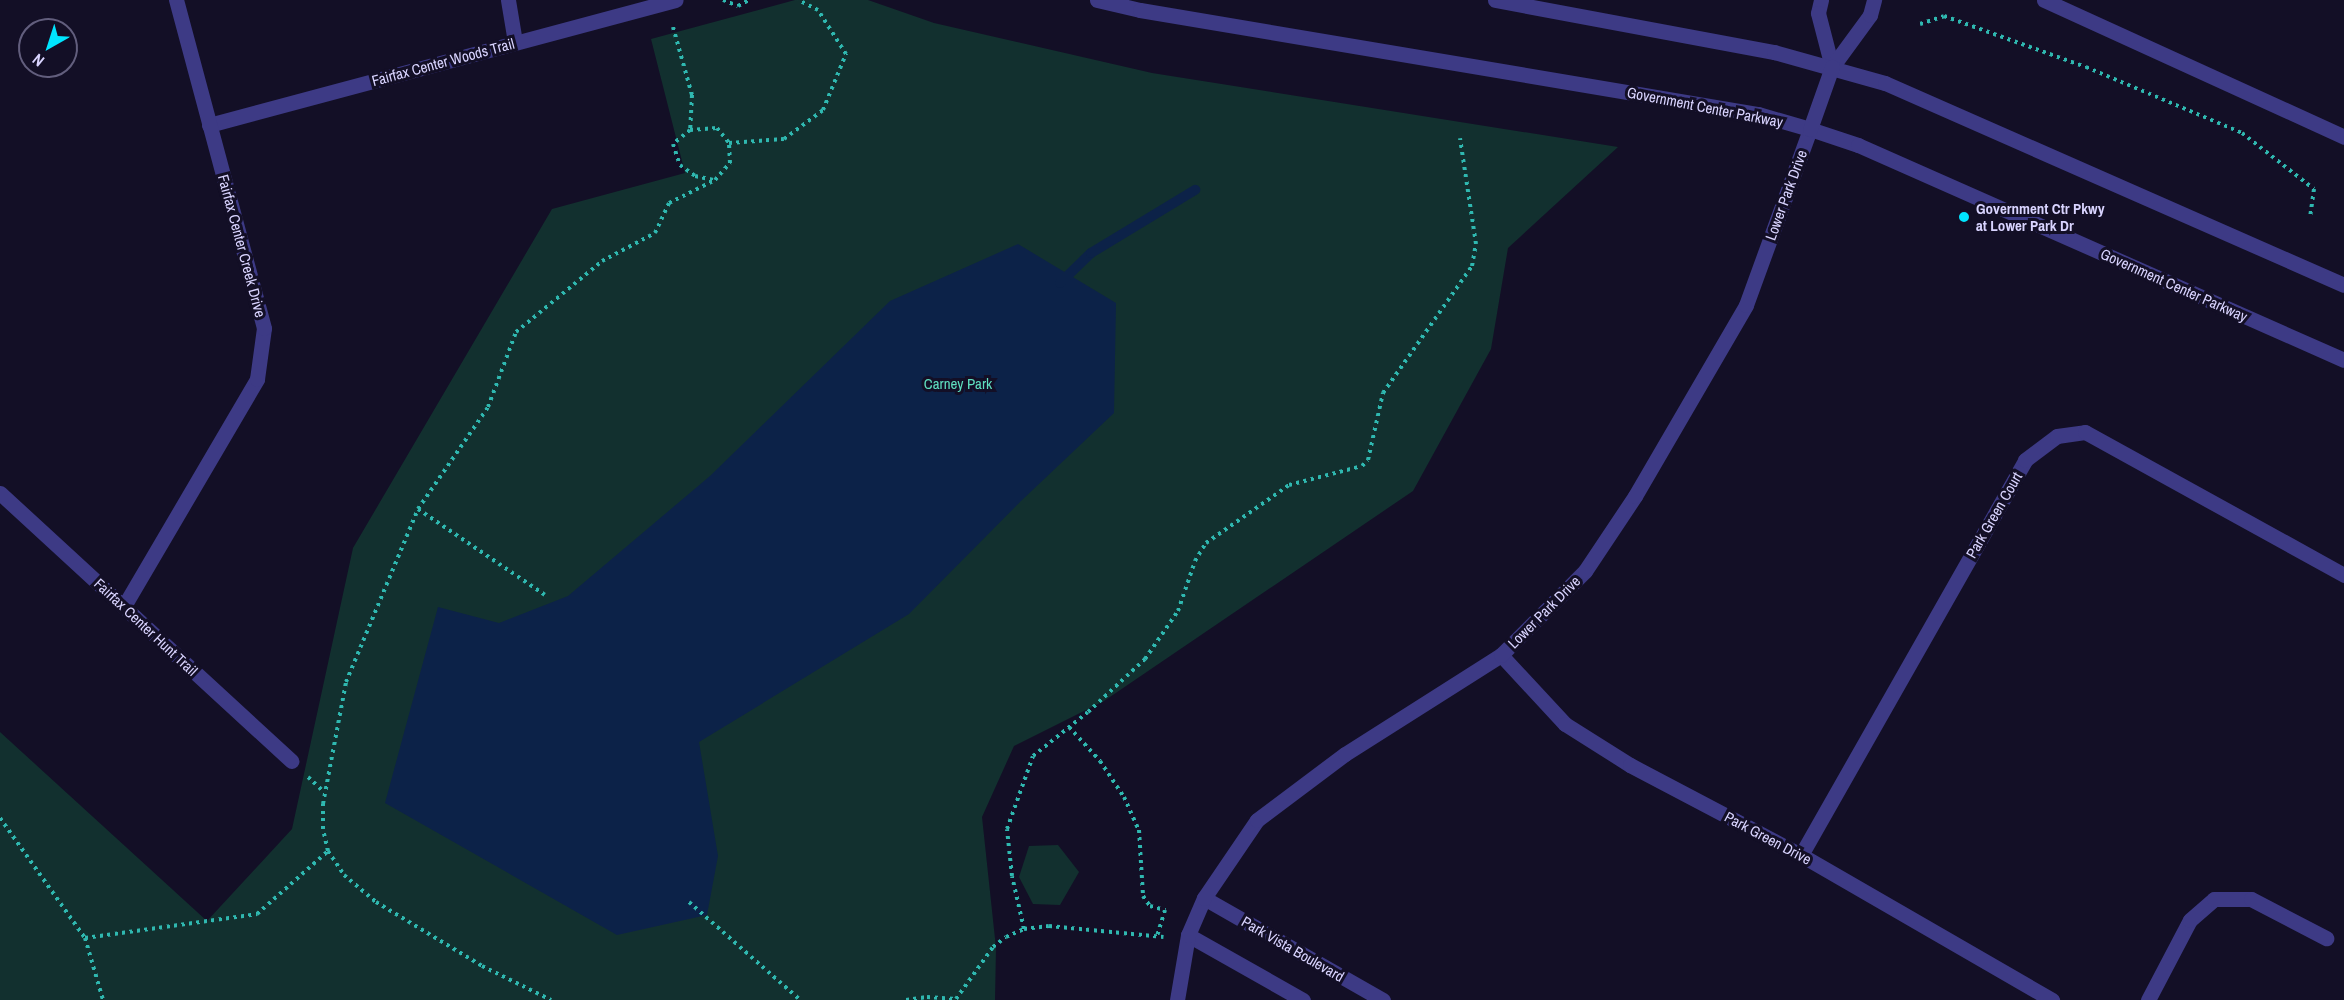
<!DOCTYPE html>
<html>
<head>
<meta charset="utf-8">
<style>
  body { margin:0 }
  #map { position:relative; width:2344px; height:1000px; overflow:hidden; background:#130f26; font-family:"Archivo Narrow",sans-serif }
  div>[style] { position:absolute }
  .green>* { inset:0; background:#12302f }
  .water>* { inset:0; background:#0c2248 }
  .stream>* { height:10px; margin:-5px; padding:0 5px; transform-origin:5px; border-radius:5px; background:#0c2248 }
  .path>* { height:4px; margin-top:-2px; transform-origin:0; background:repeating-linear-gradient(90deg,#2fb8b0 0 3px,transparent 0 7.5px) }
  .service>* { height:15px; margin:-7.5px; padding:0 7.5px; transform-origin:7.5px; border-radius:7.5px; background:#3d3a85 }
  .minor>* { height:15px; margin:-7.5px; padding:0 7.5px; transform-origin:7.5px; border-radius:7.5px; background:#3d3a85 }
  .tertiary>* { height:15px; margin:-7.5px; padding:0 7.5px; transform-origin:7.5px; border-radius:7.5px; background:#3d3a85 }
  .dots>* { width:16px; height:16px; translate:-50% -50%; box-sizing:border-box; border:3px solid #130f26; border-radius:50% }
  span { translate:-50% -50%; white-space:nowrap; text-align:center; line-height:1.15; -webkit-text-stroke:6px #130f26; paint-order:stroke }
  .street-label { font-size:15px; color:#d9d4ff }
  .poi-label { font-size:15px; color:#d9d4ff; font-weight:700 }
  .left { translate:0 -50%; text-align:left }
  .park-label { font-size:15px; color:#5fe0c0 }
  .north { position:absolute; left:18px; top:18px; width:60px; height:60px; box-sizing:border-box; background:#130f26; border:2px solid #625e7d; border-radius:50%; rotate:219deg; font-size:16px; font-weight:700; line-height:24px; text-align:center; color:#d9d4ff }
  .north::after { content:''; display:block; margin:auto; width:21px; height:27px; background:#00e5ff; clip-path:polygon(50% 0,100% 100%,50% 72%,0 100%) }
</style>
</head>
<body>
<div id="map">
  <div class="green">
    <div style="clip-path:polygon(795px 0,868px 0,934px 23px,1152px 73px,1618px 147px,1508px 248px,1491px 349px,1413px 491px,1104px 701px,1014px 746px,982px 817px,996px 948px,995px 1000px,0 1000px,0 732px,207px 921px,292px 829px,353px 548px,552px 209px,685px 173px,651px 39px)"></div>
    <div style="clip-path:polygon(1058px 845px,1079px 872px,1060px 905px,1033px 904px,1019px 877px,1029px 846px)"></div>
  </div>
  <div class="water">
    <div style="clip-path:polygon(1018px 244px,1116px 303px,1114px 413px,1021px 501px,909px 614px,699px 742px,718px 856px,707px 915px,617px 935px,385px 803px,438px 607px,499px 623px,568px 596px,710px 476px,890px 301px)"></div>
  </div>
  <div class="stream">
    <div style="left:1060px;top:283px;width:43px;rotate:-44.1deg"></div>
    <div style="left:1091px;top:253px;width:122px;rotate:-31.2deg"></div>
  </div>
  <div class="path">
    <div style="left:723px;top:0;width:16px;rotate:22deg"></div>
    <div style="left:738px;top:6px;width:13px;rotate:-29deg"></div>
    <div style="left:1920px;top:24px;width:25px;rotate:-18deg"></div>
    <div style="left:1944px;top:16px;width:151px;rotate:19.8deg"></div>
    <div style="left:2086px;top:67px;width:169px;rotate:22.9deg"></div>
    <div style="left:2242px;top:133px;width:91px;rotate:37.9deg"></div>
    <div style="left:2314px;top:189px;width:27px;rotate:98deg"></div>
    <div style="left:673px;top:27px;width:71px;rotate:74.4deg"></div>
    <div style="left:692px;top:95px;width:35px;rotate:93deg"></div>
    <div style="left:690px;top:130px;width:22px;rotate:141deg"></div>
    <div style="left:673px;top:144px;width:22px;rotate:72deg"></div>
    <div style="left:680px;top:165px;width:19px;rotate:36deg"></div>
    <div style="left:695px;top:176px;width:19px;rotate:12deg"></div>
    <div style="left:690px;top:130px;width:27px;rotate:-4deg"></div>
    <div style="left:717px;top:128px;width:19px;rotate:51deg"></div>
    <div style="left:418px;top:509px;width:153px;rotate:34.1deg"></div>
    <div style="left:1069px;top:727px;width:46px;rotate:47.6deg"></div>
    <div style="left:1100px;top:761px;width:43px;rotate:56.3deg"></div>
    <div style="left:1124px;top:797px;width:36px;rotate:66deg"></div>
    <div style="left:1139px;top:830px;width:66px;rotate:86.5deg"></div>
    <div style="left:1143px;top:896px;width:12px;rotate:55deg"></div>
    <div style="left:1150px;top:906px;width:16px;rotate:15deg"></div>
    <div style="left:1165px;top:910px;width:27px;rotate:107deg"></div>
    <div style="left:308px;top:777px;width:22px;rotate:43deg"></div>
    <div style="left:0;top:818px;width:147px;rotate:54.7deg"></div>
    <div style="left:85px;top:938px;width:65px;rotate:73.8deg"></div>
    <div style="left:328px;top:851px;width:23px;rotate:-103deg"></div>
    <div style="left:323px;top:829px;width:25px;rotate:-90deg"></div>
    <div style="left:323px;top:804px;width:124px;rotate:-79.3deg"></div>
    <div style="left:346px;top:682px;width:187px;rotate:-67.4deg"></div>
    <div style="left:418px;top:509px;width:124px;rotate:-55.5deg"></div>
    <div style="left:488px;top:407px;width:80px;rotate:-69.5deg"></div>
    <div style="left:516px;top:332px;width:112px;rotate:-39.5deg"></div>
    <div style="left:602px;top:261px;width:60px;rotate:-27.8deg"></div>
    <div style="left:655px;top:233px;width:33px;rotate:-65deg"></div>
    <div style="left:669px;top:203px;width:51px;rotate:-26.6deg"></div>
    <div style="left:715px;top:180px;width:23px;rotate:-49deg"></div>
    <div style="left:730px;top:163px;width:20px;rotate:-93deg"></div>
    <div style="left:729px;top:143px;width:55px;rotate:-4.2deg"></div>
    <div style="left:784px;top:139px;width:49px;rotate:-36.6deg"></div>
    <div style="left:823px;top:110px;width:61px;rotate:-67.7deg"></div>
    <div style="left:846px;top:54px;width:52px;rotate:-122.5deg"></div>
    <div style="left:818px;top:10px;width:22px;rotate:-153deg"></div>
    <div style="left:689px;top:902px;width:148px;rotate:41.4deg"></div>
    <div style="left:1024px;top:929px;width:54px;rotate:-102.8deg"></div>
    <div style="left:1012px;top:876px;width:47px;rotate:-96.1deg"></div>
    <div style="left:1007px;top:829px;width:77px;rotate:-70.4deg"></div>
    <div style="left:1033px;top:756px;width:70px;rotate:-38.7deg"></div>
    <div style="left:1088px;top:712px;width:78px;rotate:-42.9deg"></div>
    <div style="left:1145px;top:659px;width:58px;rotate:-55.5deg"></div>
    <div style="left:1178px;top:611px;width:53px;rotate:-71.2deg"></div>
    <div style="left:1195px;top:561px;width:21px;rotate:-59deg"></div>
    <div style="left:1206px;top:543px;width:101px;rotate:-34.9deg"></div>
    <div style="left:1289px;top:485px;width:75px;rotate:-14.6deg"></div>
    <div style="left:1362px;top:466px;width:8px;rotate:-45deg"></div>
    <div style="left:1368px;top:460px;width:69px;rotate:-77.4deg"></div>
    <div style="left:1383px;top:393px;width:155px;rotate:-55deg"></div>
    <div style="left:1472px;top:266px;width:22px;rotate:-80deg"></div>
    <div style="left:1476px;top:244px;width:107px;rotate:-98.6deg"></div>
    <div style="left:85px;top:938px;width:174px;rotate:-7.9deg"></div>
    <div style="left:257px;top:914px;width:95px;rotate:-41.6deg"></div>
    <div style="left:328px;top:851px;width:29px;rotate:56deg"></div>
    <div style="left:344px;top:875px;width:42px;rotate:40.2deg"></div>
    <div style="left:376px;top:902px;width:124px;rotate:31.1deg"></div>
    <div style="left:482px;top:966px;width:77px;rotate:26.2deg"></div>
    <div style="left:906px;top:1000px;width:21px;rotate:-8deg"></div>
    <div style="left:927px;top:997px;width:29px;rotate:4deg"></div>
    <div style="left:956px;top:999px;width:64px;rotate:-54.6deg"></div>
    <div style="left:993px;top:947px;width:16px;rotate:-38deg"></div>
    <div style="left:1006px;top:937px;width:20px;rotate:-24deg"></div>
    <div style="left:1024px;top:929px;width:25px;rotate:-7deg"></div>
    <div style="left:1049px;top:926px;width:115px;rotate:5.5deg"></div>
  </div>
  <div class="service">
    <div style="left:1821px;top:0;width:13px;rotate:103deg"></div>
    <div style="left:1818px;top:13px;width:56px;rotate:75.5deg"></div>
    <div style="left:2044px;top:0;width:330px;rotate:24.5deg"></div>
    <div style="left:1832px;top:67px;width:64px;rotate:-53.8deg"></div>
    <div style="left:1870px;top:15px;width:16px;rotate:-75deg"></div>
  </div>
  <div class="minor">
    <div style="left:508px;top:0;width:43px;rotate:80.5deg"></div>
    <div style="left:209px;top:125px;width:483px;rotate:-15deg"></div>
    <div style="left:0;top:493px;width:396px;rotate:42.6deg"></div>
    <div style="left:124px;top:606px;width:263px;rotate:-59.6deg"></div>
    <div style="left:257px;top:379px;width:51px;rotate:-82.2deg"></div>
    <div style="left:264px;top:328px;width:340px;rotate:-105deg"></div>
    <div style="left:1501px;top:655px;width:94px;rotate:47.2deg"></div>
    <div style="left:1565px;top:724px;width:77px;rotate:32.2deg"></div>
    <div style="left:1630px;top:765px;width:193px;rotate:27.8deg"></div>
    <div style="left:1801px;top:855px;width:290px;rotate:30deg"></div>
    <div style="left:1801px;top:855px;width:454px;rotate:-60.4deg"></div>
    <div style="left:2025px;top:460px;width:40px;rotate:-37deg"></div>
    <div style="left:2057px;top:436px;width:28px;rotate:-8deg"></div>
    <div style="left:2085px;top:432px;width:296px;rotate:28.9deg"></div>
    <div style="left:1204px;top:898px;width:206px;rotate:29.7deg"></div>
    <div style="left:1188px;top:935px;width:132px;rotate:29.5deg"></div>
    <div style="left:1177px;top:1000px;width:66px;rotate:-80.4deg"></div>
    <div style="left:1188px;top:935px;width:40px;rotate:-66.6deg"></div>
    <div style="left:1204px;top:898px;width:94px;rotate:-55.8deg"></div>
    <div style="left:1257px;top:820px;width:110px;rotate:-36.9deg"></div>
    <div style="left:1345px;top:754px;width:185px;rotate:-32.4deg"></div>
    <div style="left:1501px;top:655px;width:119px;rotate:-45deg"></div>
    <div style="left:1585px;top:571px;width:90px;rotate:-56.3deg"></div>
    <div style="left:1635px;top:496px;width:221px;rotate:-59.8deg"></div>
    <div style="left:1746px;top:305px;width:187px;rotate:-70deg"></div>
    <div style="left:2148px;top:1000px;width:90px;rotate:-62.3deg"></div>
    <div style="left:2190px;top:920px;width:32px;rotate:-41deg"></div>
    <div style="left:2214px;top:899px;width:37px"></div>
    <div style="left:2251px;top:899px;width:85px;rotate:27.5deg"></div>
  </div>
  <div class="tertiary">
    <div style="left:1097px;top:0;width:44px;rotate:13.1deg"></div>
    <div style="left:1140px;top:10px;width:627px;rotate:9.55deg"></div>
    <div style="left:1758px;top:114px;width:54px;rotate:16.1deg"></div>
    <div style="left:1810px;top:129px;width:51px;rotate:18.4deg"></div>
    <div style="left:1858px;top:145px;width:531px;rotate:23.86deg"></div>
    <div style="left:1495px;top:0;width:284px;rotate:10.6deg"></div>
    <div style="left:1774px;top:52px;width:115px;rotate:15.6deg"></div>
    <div style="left:1885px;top:83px;width:501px;rotate:23.75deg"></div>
    <div style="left:1810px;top:129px;width:66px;rotate:-70.5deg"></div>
  </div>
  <div class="dots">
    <div style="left:1964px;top:217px;background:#00e5ff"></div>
  </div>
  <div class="street-label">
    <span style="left:443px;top:62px;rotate:-15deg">Fairfax Center Woods Trail</span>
    <span style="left:1705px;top:107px;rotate:11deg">Government Center Parkway</span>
    <span style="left:1786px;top:195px;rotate:-70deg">Lower Park Drive</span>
    <span style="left:242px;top:246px;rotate:75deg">Fairfax Center Creek Drive</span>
    <span style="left:2174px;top:285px;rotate:24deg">Government Center Parkway</span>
    <span style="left:1994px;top:515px;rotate:-60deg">Park Green Court</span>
    <span style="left:1544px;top:612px;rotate:-45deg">Lower Park Drive</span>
    <span style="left:146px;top:627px;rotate:43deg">Fairfax Center Hunt Trail</span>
    <span style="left:1768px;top:838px;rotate:28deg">Park Green Drive</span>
    <span style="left:1293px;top:949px;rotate:30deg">Park Vista Boulevard</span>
  </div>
  <div class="poi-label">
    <span class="left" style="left:1976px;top:217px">Government Ctr Pkwy<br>at Lower Park Dr</span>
  </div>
  <div class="park-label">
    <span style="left:958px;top:384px">Carney Park</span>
  </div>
  <div class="north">N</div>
</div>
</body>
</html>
